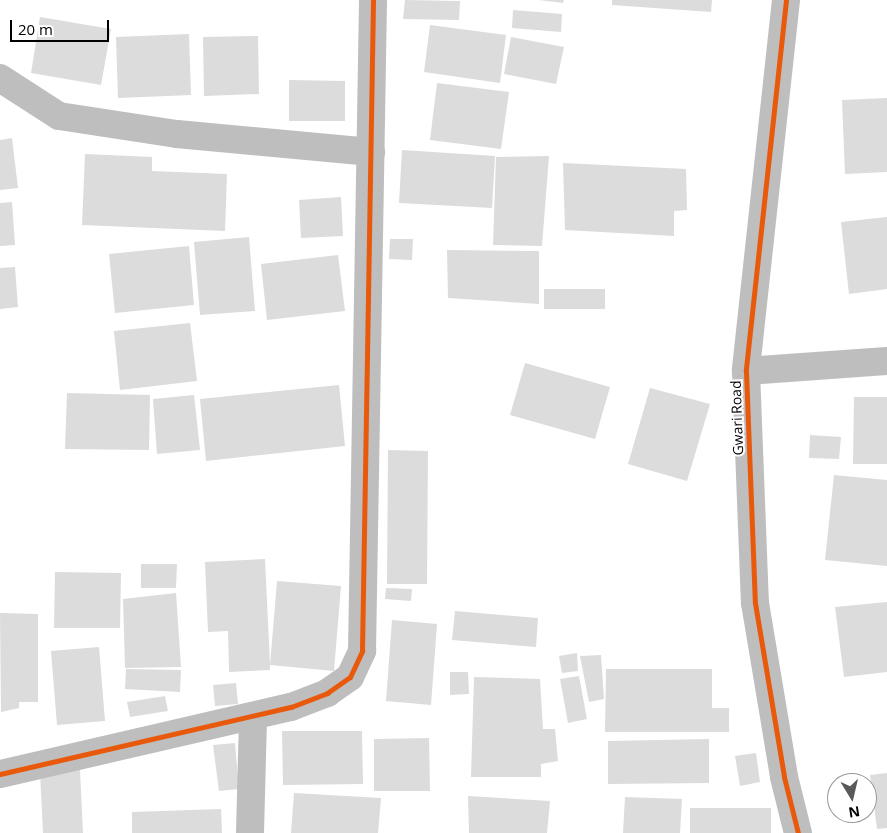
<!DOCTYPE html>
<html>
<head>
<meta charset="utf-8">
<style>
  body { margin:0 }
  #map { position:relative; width:887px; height:833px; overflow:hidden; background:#fff; font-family:"Open Sans",sans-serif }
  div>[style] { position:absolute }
  .building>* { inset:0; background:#dcdcdc }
  .minor>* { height:28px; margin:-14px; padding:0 14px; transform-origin:14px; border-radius:14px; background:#bebebe }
  .cycleway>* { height:5px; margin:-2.5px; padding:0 2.5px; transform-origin:2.5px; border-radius:2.5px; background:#e8590c }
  span { translate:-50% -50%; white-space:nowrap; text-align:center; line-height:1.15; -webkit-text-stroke:4px #fff; paint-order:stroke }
  .street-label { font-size:14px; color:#000 }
  .north { position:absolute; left:827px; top:773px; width:50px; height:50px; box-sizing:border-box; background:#fff; border:1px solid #999; border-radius:50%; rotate:171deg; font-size:14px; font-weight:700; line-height:20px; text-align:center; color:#000 }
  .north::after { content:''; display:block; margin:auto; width:18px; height:22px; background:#595959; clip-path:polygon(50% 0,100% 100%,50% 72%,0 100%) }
  .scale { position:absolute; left:10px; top:20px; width:99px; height:22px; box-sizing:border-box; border:2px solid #000; border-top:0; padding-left:6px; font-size:15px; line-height:18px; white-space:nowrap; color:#000; -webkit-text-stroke:4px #fff; paint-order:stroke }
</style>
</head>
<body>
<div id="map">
  <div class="building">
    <div style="clip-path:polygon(405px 0,460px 1px,459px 20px,403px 19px)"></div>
    <div style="clip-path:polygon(539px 0,564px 0,563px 3px)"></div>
    <div style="clip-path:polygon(612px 0,712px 0,711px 12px,612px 5px)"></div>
    <div style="clip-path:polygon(513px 10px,562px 14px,561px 32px,512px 28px)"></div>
    <div style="clip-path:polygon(40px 17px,111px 29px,101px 85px,31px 73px)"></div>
    <div style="clip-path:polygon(430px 25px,506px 35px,500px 83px,424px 72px)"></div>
    <div style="clip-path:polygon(189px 34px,191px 95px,118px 98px,116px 37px)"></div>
    <div style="clip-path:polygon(258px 36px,259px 94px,204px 96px,203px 37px)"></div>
    <div style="clip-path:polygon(511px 37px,564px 47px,556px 84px,504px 74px)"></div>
    <div style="clip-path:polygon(289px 80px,345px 81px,345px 121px,289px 121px)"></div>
    <div style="clip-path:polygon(437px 83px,509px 92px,501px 149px,430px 140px)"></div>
    <div style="clip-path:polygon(887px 98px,887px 172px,845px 174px,842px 100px)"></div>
    <div style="clip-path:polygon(12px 138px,18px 188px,0 190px,0 140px)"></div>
    <div style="clip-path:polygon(402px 150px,495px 156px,492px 208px,399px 203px)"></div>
    <div style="clip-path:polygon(85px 154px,152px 157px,152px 171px,227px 174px,225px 231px,82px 225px)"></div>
    <div style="clip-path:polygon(549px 156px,542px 246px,493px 245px,496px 157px)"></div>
    <div style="clip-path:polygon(563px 163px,686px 169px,687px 210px,674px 211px,674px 236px,565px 230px)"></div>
    <div style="clip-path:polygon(341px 197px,343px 236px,301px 238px,299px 200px)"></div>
    <div style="clip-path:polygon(12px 202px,15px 245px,0 246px,0 203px)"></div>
    <div style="clip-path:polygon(887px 217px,887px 289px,849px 294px,841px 222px)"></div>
    <div style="clip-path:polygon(249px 237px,255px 311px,200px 315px,194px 242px)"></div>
    <div style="clip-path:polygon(390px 239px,413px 239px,412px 260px,389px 259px)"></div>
    <div style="clip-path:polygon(189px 246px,194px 305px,115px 313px,109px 254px)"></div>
    <div style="clip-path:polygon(447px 250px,539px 251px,539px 304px,448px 298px)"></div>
    <div style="clip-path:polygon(338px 255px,345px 311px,267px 320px,261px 264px)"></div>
    <div style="clip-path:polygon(15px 267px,18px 307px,0 309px,0 268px)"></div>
    <div style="clip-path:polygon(544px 289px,605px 289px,605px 309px,544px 309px)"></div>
    <div style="clip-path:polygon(190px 323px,197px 381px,120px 390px,114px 331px)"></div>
    <div style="clip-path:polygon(525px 363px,610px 387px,595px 439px,510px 415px)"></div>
    <div style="clip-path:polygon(339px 385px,345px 446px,206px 461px,200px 399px)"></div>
    <div style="clip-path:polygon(650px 388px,710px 404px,687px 481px,628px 464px)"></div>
    <div style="clip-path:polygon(67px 393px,150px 395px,149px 450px,65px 449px)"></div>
    <div style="clip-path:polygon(194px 395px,200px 450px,157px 454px,153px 399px)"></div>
    <div style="clip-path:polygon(854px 397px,887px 397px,887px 464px,853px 464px)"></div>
    <div style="clip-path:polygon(810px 435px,841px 437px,839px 459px,809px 458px)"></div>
    <div style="clip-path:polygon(388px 450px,428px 451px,427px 584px,387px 584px)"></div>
    <div style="clip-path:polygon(834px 475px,887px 480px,887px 566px,825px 560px)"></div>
    <div style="clip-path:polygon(265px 559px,270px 665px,277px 581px,341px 586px,334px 671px,270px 665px,270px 670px,229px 672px,228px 631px,208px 632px,205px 562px)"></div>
    <div style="clip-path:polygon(141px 564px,177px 564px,176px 588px,141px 588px)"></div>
    <div style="clip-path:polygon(55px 572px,121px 573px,120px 628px,54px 628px)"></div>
    <div style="clip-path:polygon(386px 588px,412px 589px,411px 601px,385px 599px)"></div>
    <div style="clip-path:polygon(176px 593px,181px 667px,125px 668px,123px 599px)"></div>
    <div style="clip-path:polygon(887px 602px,887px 672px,844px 677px,835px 607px)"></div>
    <div style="clip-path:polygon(455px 611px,538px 618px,536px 647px,452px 640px)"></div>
    <div style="clip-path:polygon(0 613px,38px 614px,38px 702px,19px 702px,19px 708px,1px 712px)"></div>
    <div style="clip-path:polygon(392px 620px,437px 624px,431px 705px,386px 701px)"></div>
    <div style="clip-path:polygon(99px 647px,105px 721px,57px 725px,51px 651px)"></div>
    <div style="clip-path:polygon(577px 653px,578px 671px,562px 673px,559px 656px)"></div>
    <div style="clip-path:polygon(601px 655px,604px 699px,589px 702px,580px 656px)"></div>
    <div style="clip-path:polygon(126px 669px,181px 670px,180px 692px,125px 689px)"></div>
    <div style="clip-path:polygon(606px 669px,712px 669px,712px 708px,729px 708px,729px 732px,605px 732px)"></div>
    <div style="clip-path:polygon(450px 672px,468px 672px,469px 694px,450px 695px)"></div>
    <div style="clip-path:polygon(579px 676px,587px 719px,568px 723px,560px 679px)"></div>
    <div style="clip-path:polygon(474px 677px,540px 679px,543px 729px,555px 729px,558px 761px,541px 764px,541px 777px,471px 777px)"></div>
    <div style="clip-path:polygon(236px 683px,238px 704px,215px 706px,213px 685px)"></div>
    <div style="clip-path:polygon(165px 696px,168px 711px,130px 717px,127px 702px)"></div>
    <div style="clip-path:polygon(282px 731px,362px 731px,363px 784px,283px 785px)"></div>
    <div style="clip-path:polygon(429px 738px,430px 791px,374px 791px,374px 739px)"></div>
    <div style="clip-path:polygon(709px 739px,709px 783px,608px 784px,608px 741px)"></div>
    <div style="clip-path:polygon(235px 743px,239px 789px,219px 791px,213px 745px)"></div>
    <div style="clip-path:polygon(756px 753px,760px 782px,740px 786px,735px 756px)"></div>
    <div style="clip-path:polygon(80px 770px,83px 833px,43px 833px,40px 772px)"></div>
    <div style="clip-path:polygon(887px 773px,887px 828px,877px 829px,870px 775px)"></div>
    <div style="clip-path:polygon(294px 793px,381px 798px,378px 833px,291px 833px)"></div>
    <div style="clip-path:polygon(468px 796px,550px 801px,547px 833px,469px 833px)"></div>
    <div style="clip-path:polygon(625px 797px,682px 799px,680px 833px,623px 833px)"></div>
    <div style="clip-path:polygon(690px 808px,771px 808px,771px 833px,690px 833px)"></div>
    <div style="clip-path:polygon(221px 809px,222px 833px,132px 833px,132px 812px)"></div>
  </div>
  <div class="minor">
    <div style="left:786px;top:0;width:373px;rotate:96.2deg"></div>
    <div style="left:746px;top:371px;width:232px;rotate:87.8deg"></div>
    <div style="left:755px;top:603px;width:176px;rotate:80.5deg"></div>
    <div style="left:784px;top:777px;width:58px;rotate:76deg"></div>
    <div style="left:0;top:78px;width:70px;rotate:32.8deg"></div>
    <div style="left:59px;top:116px;width:119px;rotate:8.7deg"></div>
    <div style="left:177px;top:134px;width:195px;rotate:5.3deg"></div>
    <div style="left:746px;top:371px;width:141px;rotate:-4.1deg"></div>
    <div style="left:0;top:774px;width:299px;rotate:-13deg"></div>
    <div style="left:291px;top:707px;width:39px;rotate:-21deg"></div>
    <div style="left:327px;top:693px;width:28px;rotate:-35deg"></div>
    <div style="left:350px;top:677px;width:29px;rotate:-65deg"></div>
    <div style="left:362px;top:651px;width:651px;rotate:-89.03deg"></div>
    <div style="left:250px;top:833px;width:117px;rotate:-88.5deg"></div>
  </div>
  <div class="cycleway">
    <div style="left:786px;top:0;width:373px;rotate:96.2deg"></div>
    <div style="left:746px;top:371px;width:232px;rotate:87.8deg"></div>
    <div style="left:755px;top:603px;width:176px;rotate:80.5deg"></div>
    <div style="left:784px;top:777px;width:58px;rotate:76deg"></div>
    <div style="left:0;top:774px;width:299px;rotate:-13deg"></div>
    <div style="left:291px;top:707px;width:39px;rotate:-21deg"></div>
    <div style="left:327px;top:693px;width:28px;rotate:-35deg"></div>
    <div style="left:350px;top:677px;width:29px;rotate:-65deg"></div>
    <div style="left:362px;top:651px;width:651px;rotate:-89.03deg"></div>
  </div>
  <div class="street-label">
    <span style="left:737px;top:418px;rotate:-92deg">Gwari Road</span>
  </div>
  <div class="north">N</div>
  <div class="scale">20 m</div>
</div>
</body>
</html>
